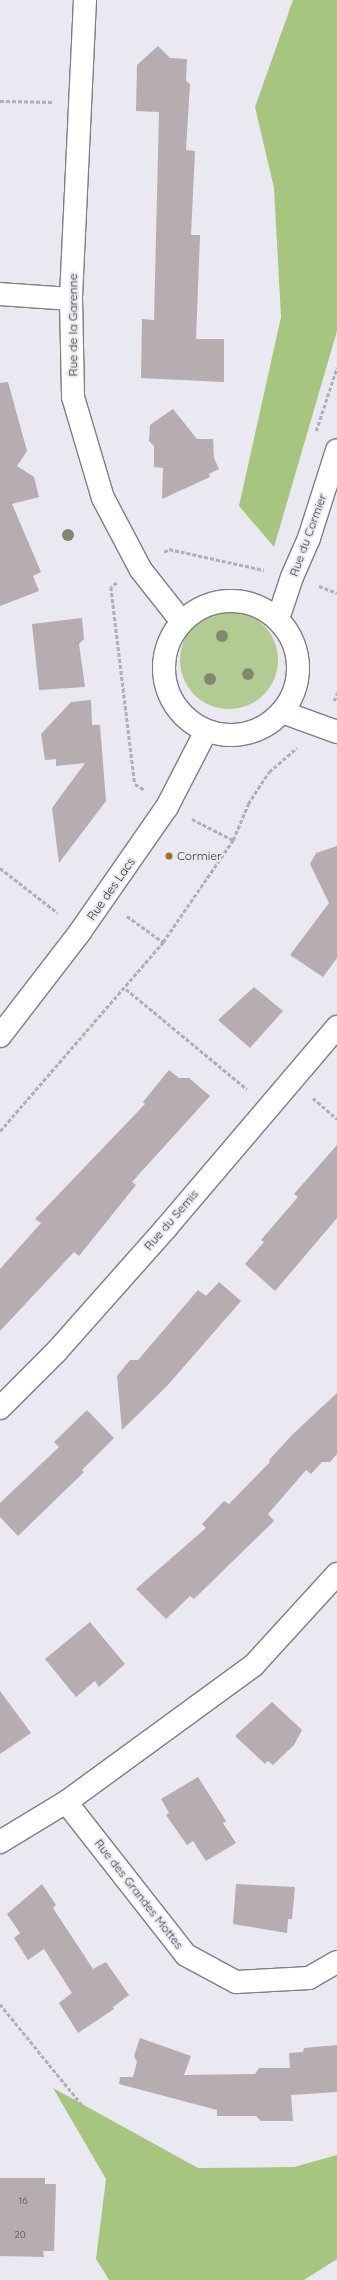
<!DOCTYPE html>
<html>
<head>
<meta charset="utf-8">
<style>
  body { margin:0 }
  #map { position:relative; width:337px; height:2280px; overflow:hidden; background:#eae8f1; font-family:Quicksand,sans-serif }
  div>[style] { position:absolute }
  .green>* { inset:0; background:#b2cb93 }
  .round { border-radius:50% }
  .forest>* { inset:0; background:#a6c57e }
  .building>* { inset:0; background:#b7acaf }
  .path>* { height:2.5px; margin-top:-1.25px; transform-origin:0; background:repeating-linear-gradient(90deg,#b1afb6 0 4px,transparent 0 6px) }
  .roads { filter:drop-shadow(1px 0 #7f7d85) drop-shadow(-1px 0 #7f7d85) drop-shadow(0 1px #7f7d85) drop-shadow(0 -1px #7f7d85) }
  .minor>* { height:22px; margin:-11px; padding:0 11px; transform-origin:11px; border-radius:11px; background:#fff }
  .tertiary>* { height:22px; margin:-11px; padding:0 11px; transform-origin:11px; border-radius:11px; background:#fff }
  .tertiary>.ring { margin:-11px; padding:0; box-sizing:content-box; background:none; border:22px solid #fff; border-radius:50% }
  .trees>* { width:12px; height:12px; margin:-6px; border-radius:50%; background:#808970 }
  .dots>* { width:11px; height:11px; translate:-50% -50%; box-sizing:border-box; border:2px solid #eae8f1; border-radius:50% }
  span { translate:-50% -50%; white-space:nowrap; text-align:center; line-height:1.15; -webkit-text-stroke:4px #eae8f1; paint-order:stroke }
  .number-label { font-size:10px; color:#535053 }
  .number-label span { -webkit-text-stroke-width:0 }
  .street-label { font-size:12px; color:#323134 }
  .poi-label { font-size:12px; color:#323134 }
  .left { translate:0 -50%; text-align:left }
</style>
</head>
<body>
<div id="map">
  <div class="green">
    <div class="round" style="left:180px;top:611px;width:98px;height:98px"></div>
  </div>
  <div class="forest">
    <div style="clip-path:polygon(293px 0,337px 0,337px 331px,274px 547px,239px 506px,281px 317px,274px 188px,255px 107px)"></div>
    <div style="clip-path:polygon(53px 2088px,198px 2168px,294px 2167px,337px 2155px,337px 2259px,304px 2280px,109px 2280px,96px 2259px,106px 2179px)"></div>
  </div>
  <div class="building">
    <div style="clip-path:polygon(158px 46px,170px 58px,187px 59px,186px 81px,190px 84px,186px 150px,195px 151px,191px 235px,200px 235px,196px 339px,224px 339px,224px 382px,141px 378px,142px 319px,154px 320px,159px 112px,136px 111px,137px 65px)"></div>
    <div style="clip-path:polygon(8px 382px,27px 451px,17px 466px,34px 477px,39px 497px,12px 504px,41px 572px,33px 576px,39px 591px,0 606px,0 383px)"></div>
    <div style="clip-path:polygon(173px 409px,197px 439px,213px 439px,214px 458px,219px 469px,209px 474px,210px 477px,162px 499px,163px 468px,154px 467px,154px 446px,149px 441px,150px 425px)"></div>
    <div style="clip-path:polygon(82px 618px,84px 639px,79px 644px,85px 687px,39px 690px,32px 624px)"></div>
    <div style="clip-path:polygon(91px 700px,92px 725px,100px 725px,106px 801px,59px 863px,52px 808px,85px 763px,56px 766px,56px 759px,45px 760px,41px 734px,71px 702px)"></div>
    <div style="clip-path:polygon(337px 846px,337px 958px,323px 977px,290px 955px,329px 903px,310px 864px,316px 853px)"></div>
    <div style="clip-path:polygon(254px 987px,283px 1011px,250px 1048px,218px 1020px)"></div>
    <div style="clip-path:polygon(169px 1070px,179px 1078px,189px 1078px,210px 1096px,132px 1182px,136px 1185px,79px 1256px,74px 1252px,0 1331px,0 1269px,41px 1223px,35px 1219px,145px 1104px,143px 1102px)"></div>
    <div style="clip-path:polygon(337px 1145px,337px 1218px,275px 1291px,245px 1264px,264px 1242px,261px 1240px,298px 1197px,294px 1194px)"></div>
    <div style="clip-path:polygon(219px 1282px,241px 1301px,167px 1386px,122px 1430px,117px 1376px,130px 1360px,138px 1360px,198px 1290px,206px 1296px)"></div>
    <div style="clip-path:polygon(337px 1393px,337px 1454px,330px 1462px,322px 1462px,311px 1474px,306px 1470px,268px 1514px,274px 1521px,194px 1599px,190px 1596px,166px 1619px,136px 1589px,206px 1528px,202px 1524px,224px 1501px,229px 1504px,270px 1462px,269px 1460px,294px 1433px)"></div>
    <div style="clip-path:polygon(87px 1410px,114px 1438px,82px 1470px,84px 1472px,18px 1536px,0 1517px,0 1503px,59px 1447px,54px 1442px)"></div>
    <div style="clip-path:polygon(90px 1622px,125px 1664px,99px 1687px,95px 1681px,76px 1697px,45px 1659px)"></div>
    <div style="clip-path:polygon(0 1691px,31px 1733px,0 1754px)"></div>
    <div style="clip-path:polygon(272px 1702px,302px 1730px,294px 1745px,273px 1765px,268px 1761px,265px 1764px,235px 1736px)"></div>
    <div style="clip-path:polygon(198px 1777px,226px 1821px,223px 1823px,236px 1843px,206px 1861px,193px 1841px,187px 1845px,166px 1815px,169px 1813px,161px 1799px)"></div>
    <div style="clip-path:polygon(42px 1884px,56px 1905px,53px 1908px,93px 1969px,106px 1962px,129px 1995px,113px 2007px,114px 2009px,78px 2033px,59px 2003px,72px 1993px,44px 1949px,28px 1960px,14px 1938px,20px 1933px,7px 1914px)"></div>
    <div style="clip-path:polygon(236px 1884px,295px 1887px,292px 1919px,288px 1919px,287px 1933px,233px 1924px)"></div>
    <div style="clip-path:polygon(140px 2038px,191px 2056px,184px 2075px,255px 2074px,259px 2068px,290px 2068px,289px 2053px,303px 2052px,304px 2048px,337px 2045px,337px 2092px,291px 2095px,293px 2121px,261px 2121px,256px 2116px,217px 2116px,217px 2110px,119px 2084px,120px 2077px,133px 2077px,137px 2062px,134px 2056px)"></div>
    <div style="clip-path:polygon(0 2178px,45px 2178px,45px 2184px,56px 2184px,54px 2251px,43px 2251px,44px 2257px,0 2256px)"></div>
  </div>
  <div class="path">
    <div style="left:0;top:101px;width:53px;rotate:1.1deg"></div>
    <div style="left:316px;top:431px;width:67px;rotate:-71.8deg"></div>
    <div style="left:164px;top:552px;width:6px;rotate:-31deg"></div>
    <div style="left:169px;top:549px;width:97px;rotate:12.5deg"></div>
    <div style="left:117px;top:583px;width:7px;rotate:146deg"></div>
    <div style="left:111px;top:587px;width:198px;rotate:83.1deg"></div>
    <div style="left:135px;top:784px;width:12px;rotate:31deg"></div>
    <div style="left:319px;top:586px;width:19px;rotate:21deg"></div>
    <div style="left:334px;top:701px;width:9px;rotate:-69deg"></div>
    <div style="left:192px;top:819px;width:46px;rotate:27.1deg"></div>
    <div style="left:0;top:868px;width:73px;rotate:37.8deg"></div>
    <div style="left:127px;top:916px;width:44px;rotate:35.8deg"></div>
    <div style="left:126px;top:989px;width:157px;rotate:39.6deg"></div>
    <div style="left:313px;top:1098px;width:32px;rotate:41deg"></div>
    <div style="left:0;top:1131px;width:250px;rotate:-49.2deg"></div>
    <div style="left:163px;top:942px;width:124px;rotate:-55.5deg"></div>
    <div style="left:233px;top:840px;width:39px;rotate:-67deg"></div>
    <div style="left:248px;top:804px;width:38px;rotate:-57deg"></div>
    <div style="left:269px;top:772px;width:37px;rotate:-41deg"></div>
    <div style="left:0;top:2004px;width:130px;rotate:50.9deg"></div>
  </div>
  <div class="roads">
    <div class="minor">
      <div style="left:85px;top:0;width:299px;rotate:92.7deg"></div>
      <div style="left:71px;top:299px;width:98px;rotate:88.8deg"></div>
      <div style="left:73px;top:397px;width:105px;rotate:73.5deg"></div>
      <div style="left:103px;top:498px;width:81px;rotate:62.2deg"></div>
      <div style="left:141px;top:570px;width:66px;rotate:51.7deg"></div>
      <div style="left:0;top:294px;width:71px;rotate:4deg"></div>
      <div style="left:282px;top:712px;width:59px;rotate:20deg"></div>
      <div style="left:0;top:1408px;width:79px;rotate:-45deg"></div>
      <div style="left:56px;top:1352px;width:166px;rotate:-48.4deg"></div>
      <div style="left:166px;top:1228px;width:264px;rotate:-49.6deg"></div>
      <div style="left:337px;top:1574px;width:123px;rotate:132.4deg"></div>
      <div style="left:254px;top:1665px;width:233px;rotate:143.9deg"></div>
      <div style="left:66px;top:1802px;width:194px;rotate:51.9deg"></div>
      <div style="left:186px;top:1955px;width:57px;rotate:28.4deg"></div>
      <div style="left:236px;top:1982px;width:73px;rotate:-3.1deg"></div>
      <div style="left:309px;top:1978px;width:32px;rotate:-30deg"></div>
      <div style="left:0;top:1842px;width:77px;rotate:-31.2deg"></div>
    </div>
    <div class="tertiary">
      <div class="ring" style="left:164px;top:601px;width:112px;height:112px"></div>
      <div style="left:278px;top:619px;width:44px;rotate:-71.6deg"></div>
      <div style="left:292px;top:577px;width:43px;rotate:-66.4deg"></div>
      <div style="left:309px;top:538px;width:92px;rotate:-72.3deg"></div>
      <div style="left:0;top:1036px;width:131px;rotate:-52.4deg"></div>
      <div style="left:80px;top:932px;width:152px;rotate:-55.2deg"></div>
      <div style="left:167px;top:807px;width:85px;rotate:-62.8deg"></div>
    </div>
  </div>
  <div class="trees">
    <div style="left:68px;top:535px"></div>
    <div style="left:222px;top:636px"></div>
    <div style="left:248px;top:674px"></div>
    <div style="left:210px;top:679px"></div>
  </div>
  <div class="dots">
    <div style="left:169px;top:856px;background:#a76d2d"></div>
  </div>
  <div class="number-label">
    <span style="left:23px;top:2201px">16</span>
    <span style="left:20px;top:2235px">20</span>
  </div>
  <div class="street-label">
    <span style="left:73px;top:325px;rotate:-90deg">Rue de la Garenne</span>
    <span style="left:308px;top:535px;rotate:-70deg">Rue du Cormier</span>
    <span style="left:111px;top:889px;rotate:-55deg">Rue des Lacs</span>
    <span style="left:171px;top:1220px;rotate:-49deg">Rue du Semis</span>
    <span style="left:139px;top:1894px;rotate:52deg">Rue des Grandes Mottes</span>
  </div>
  <div class="poi-label">
    <span class="left" style="left:177px;top:856px">Cormier</span>
  </div>
</div>
</body>
</html>
